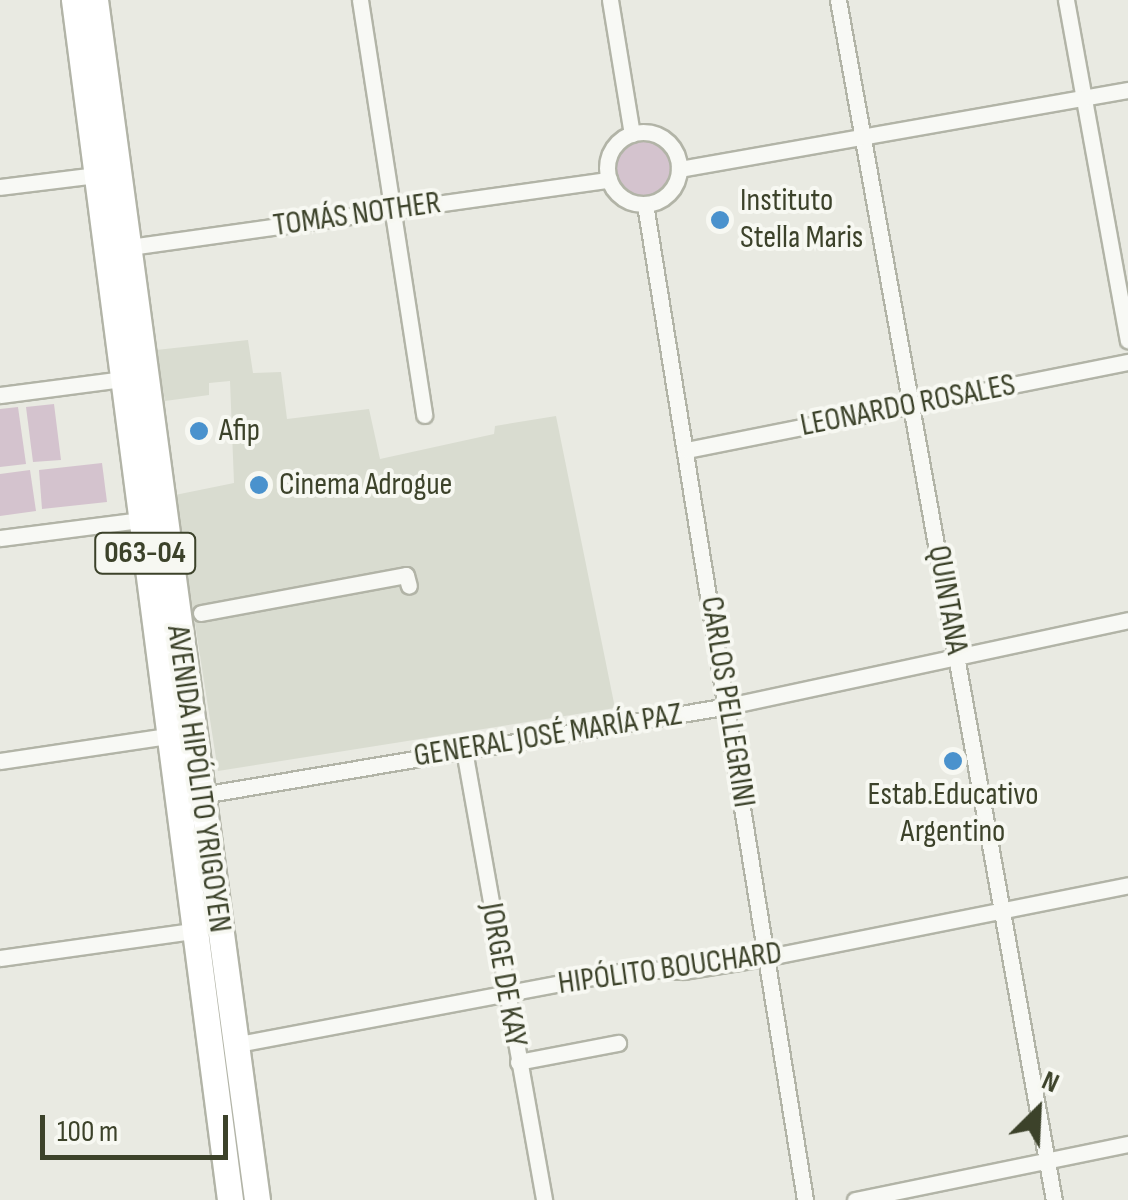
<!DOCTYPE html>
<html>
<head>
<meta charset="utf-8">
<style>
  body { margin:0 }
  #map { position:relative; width:1128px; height:1200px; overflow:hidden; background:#e9eae2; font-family:"Sofia Sans Condensed",sans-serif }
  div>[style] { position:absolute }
  .built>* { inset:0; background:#d9dcd0 }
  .green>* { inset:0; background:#d4c3ce }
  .round { border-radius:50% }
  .roads { filter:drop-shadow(2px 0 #b2b4a7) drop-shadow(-2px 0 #b2b4a7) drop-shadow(0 2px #b2b4a7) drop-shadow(0 -2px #b2b4a7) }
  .street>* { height:15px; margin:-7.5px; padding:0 7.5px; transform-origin:7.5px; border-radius:7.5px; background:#f8f9f5 }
  .street>.ring { margin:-7.5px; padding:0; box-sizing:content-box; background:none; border:15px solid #f8f9f5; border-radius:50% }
  .primary>* { height:25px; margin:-12.5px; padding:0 12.5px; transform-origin:12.5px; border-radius:12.5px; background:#fff }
  .dots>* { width:28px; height:28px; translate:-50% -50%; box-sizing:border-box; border:5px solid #f7f8f2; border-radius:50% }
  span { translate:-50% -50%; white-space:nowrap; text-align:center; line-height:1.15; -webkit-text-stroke:8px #f7f8f2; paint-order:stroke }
  .shield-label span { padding:2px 8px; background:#f7f8f2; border:2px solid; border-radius:8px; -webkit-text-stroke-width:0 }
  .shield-label { font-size:30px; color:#3c422a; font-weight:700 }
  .poi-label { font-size:32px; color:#3c422a }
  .left { translate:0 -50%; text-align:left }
  .street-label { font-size:32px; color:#3c422a }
  .north { position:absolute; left:988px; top:1060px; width:100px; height:100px; -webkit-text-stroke:8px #f7f8f2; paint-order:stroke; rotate:24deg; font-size:28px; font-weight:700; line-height:40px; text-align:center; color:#3c422a }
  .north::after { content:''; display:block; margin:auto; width:35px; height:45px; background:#3c422a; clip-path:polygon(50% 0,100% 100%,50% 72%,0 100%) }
  .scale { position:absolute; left:40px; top:1115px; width:188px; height:45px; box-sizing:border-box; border:5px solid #3c422a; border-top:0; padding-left:12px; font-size:30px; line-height:35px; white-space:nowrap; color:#3c422a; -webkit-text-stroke:8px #f7f8f2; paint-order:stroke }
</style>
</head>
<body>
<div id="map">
  <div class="built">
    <div style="clip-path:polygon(248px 340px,253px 373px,281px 372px,287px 419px,369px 409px,380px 459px,494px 434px,495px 426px,556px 416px,615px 708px,218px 771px,175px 495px,234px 483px,230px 381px,209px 383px,209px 395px,165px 401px,156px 350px)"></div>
  </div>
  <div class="green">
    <div class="round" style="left:614px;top:137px;width:60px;height:60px"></div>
    <div style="clip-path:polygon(54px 404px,61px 460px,33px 462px,26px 407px)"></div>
    <div style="clip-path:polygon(18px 407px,26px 464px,0 467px,0 409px)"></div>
    <div style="clip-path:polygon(102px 463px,107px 502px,42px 509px,39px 470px)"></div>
    <div style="clip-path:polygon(30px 470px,36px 511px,0 516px,0 474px)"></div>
  </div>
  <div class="roads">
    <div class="street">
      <div style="left:360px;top:0;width:420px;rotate:81.2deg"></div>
      <div style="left:610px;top:0;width:136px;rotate:80.7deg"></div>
      <div style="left:838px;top:0;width:1219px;rotate:79.8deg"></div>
      <div style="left:1066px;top:0;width:346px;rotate:79.7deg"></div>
      <div class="ring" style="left:607px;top:132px;width:57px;height:57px"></div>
      <div style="left:679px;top:169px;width:456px;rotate:-10deg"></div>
      <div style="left:0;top:187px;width:106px;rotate:-7.1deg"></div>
      <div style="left:645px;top:204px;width:1009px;rotate:80.87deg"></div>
      <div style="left:123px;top:248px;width:491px;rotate:-8deg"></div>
      <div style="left:0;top:395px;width:125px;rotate:-7.4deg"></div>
      <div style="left:687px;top:450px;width:450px;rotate:-11.3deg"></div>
      <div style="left:0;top:538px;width:141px;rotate:-7.3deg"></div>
      <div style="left:201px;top:613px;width:208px;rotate:-10.5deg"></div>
      <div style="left:406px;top:575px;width:11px;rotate:75deg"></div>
      <div style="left:464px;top:750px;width:457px;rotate:79.9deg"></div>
      <div style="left:0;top:761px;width:177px;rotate:-8.5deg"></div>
      <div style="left:202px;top:795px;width:533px;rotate:-9.6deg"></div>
      <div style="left:728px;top:706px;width:409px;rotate:-12.1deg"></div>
      <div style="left:0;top:958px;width:201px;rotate:-8deg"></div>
      <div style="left:233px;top:1045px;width:410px;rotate:-10.7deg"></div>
      <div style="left:636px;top:969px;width:48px;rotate:2.4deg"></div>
      <div style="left:684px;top:971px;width:81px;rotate:-9.2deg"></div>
      <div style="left:764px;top:958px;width:371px;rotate:-11.3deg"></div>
      <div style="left:518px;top:1062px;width:102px;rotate:-10.8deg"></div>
      <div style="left:855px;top:1200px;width:279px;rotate:-11.6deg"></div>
    </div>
    <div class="primary">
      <div style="left:74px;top:0;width:1210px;rotate:82.59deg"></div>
      <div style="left:95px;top:0;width:1211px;rotate:82.31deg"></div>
    </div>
  </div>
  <div class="dots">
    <div style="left:720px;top:220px;background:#4a92cd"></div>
    <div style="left:199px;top:431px;background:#4a92cd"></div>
    <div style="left:259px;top:485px;background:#4a92cd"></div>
    <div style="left:953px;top:761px;background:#4a92cd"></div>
  </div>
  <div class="shield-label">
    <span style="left:145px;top:553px">063-04</span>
  </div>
  <div class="poi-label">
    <span class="left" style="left:740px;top:220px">Instituto<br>Stella Maris</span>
    <span class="left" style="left:219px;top:431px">Afip</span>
    <span class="left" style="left:279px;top:485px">Cinema Adrogue</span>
    <span style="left:953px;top:814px">Estab.Educativo<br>Argentino</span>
  </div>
  <div class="street-label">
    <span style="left:357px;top:215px;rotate:-8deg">TOMÁS NOTHER</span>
    <span style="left:908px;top:406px;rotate:-11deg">LEONARDO ROSALES</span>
    <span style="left:947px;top:600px;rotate:80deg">QUINTANA</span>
    <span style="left:727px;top:702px;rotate:81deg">CARLOS PELLEGRINI</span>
    <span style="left:548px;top:736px;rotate:-9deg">GENERAL JOSÉ MARÍA PAZ</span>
    <span style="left:198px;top:779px;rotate:82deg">AVENIDA HIPÓLITO YRIGOYEN</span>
    <span style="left:670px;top:969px;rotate:-8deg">HIPÓLITO BOUCHARD</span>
    <span style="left:503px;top:975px;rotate:80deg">JORGE DE KAY</span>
  </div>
  <div class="north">N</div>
  <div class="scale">100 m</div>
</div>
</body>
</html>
